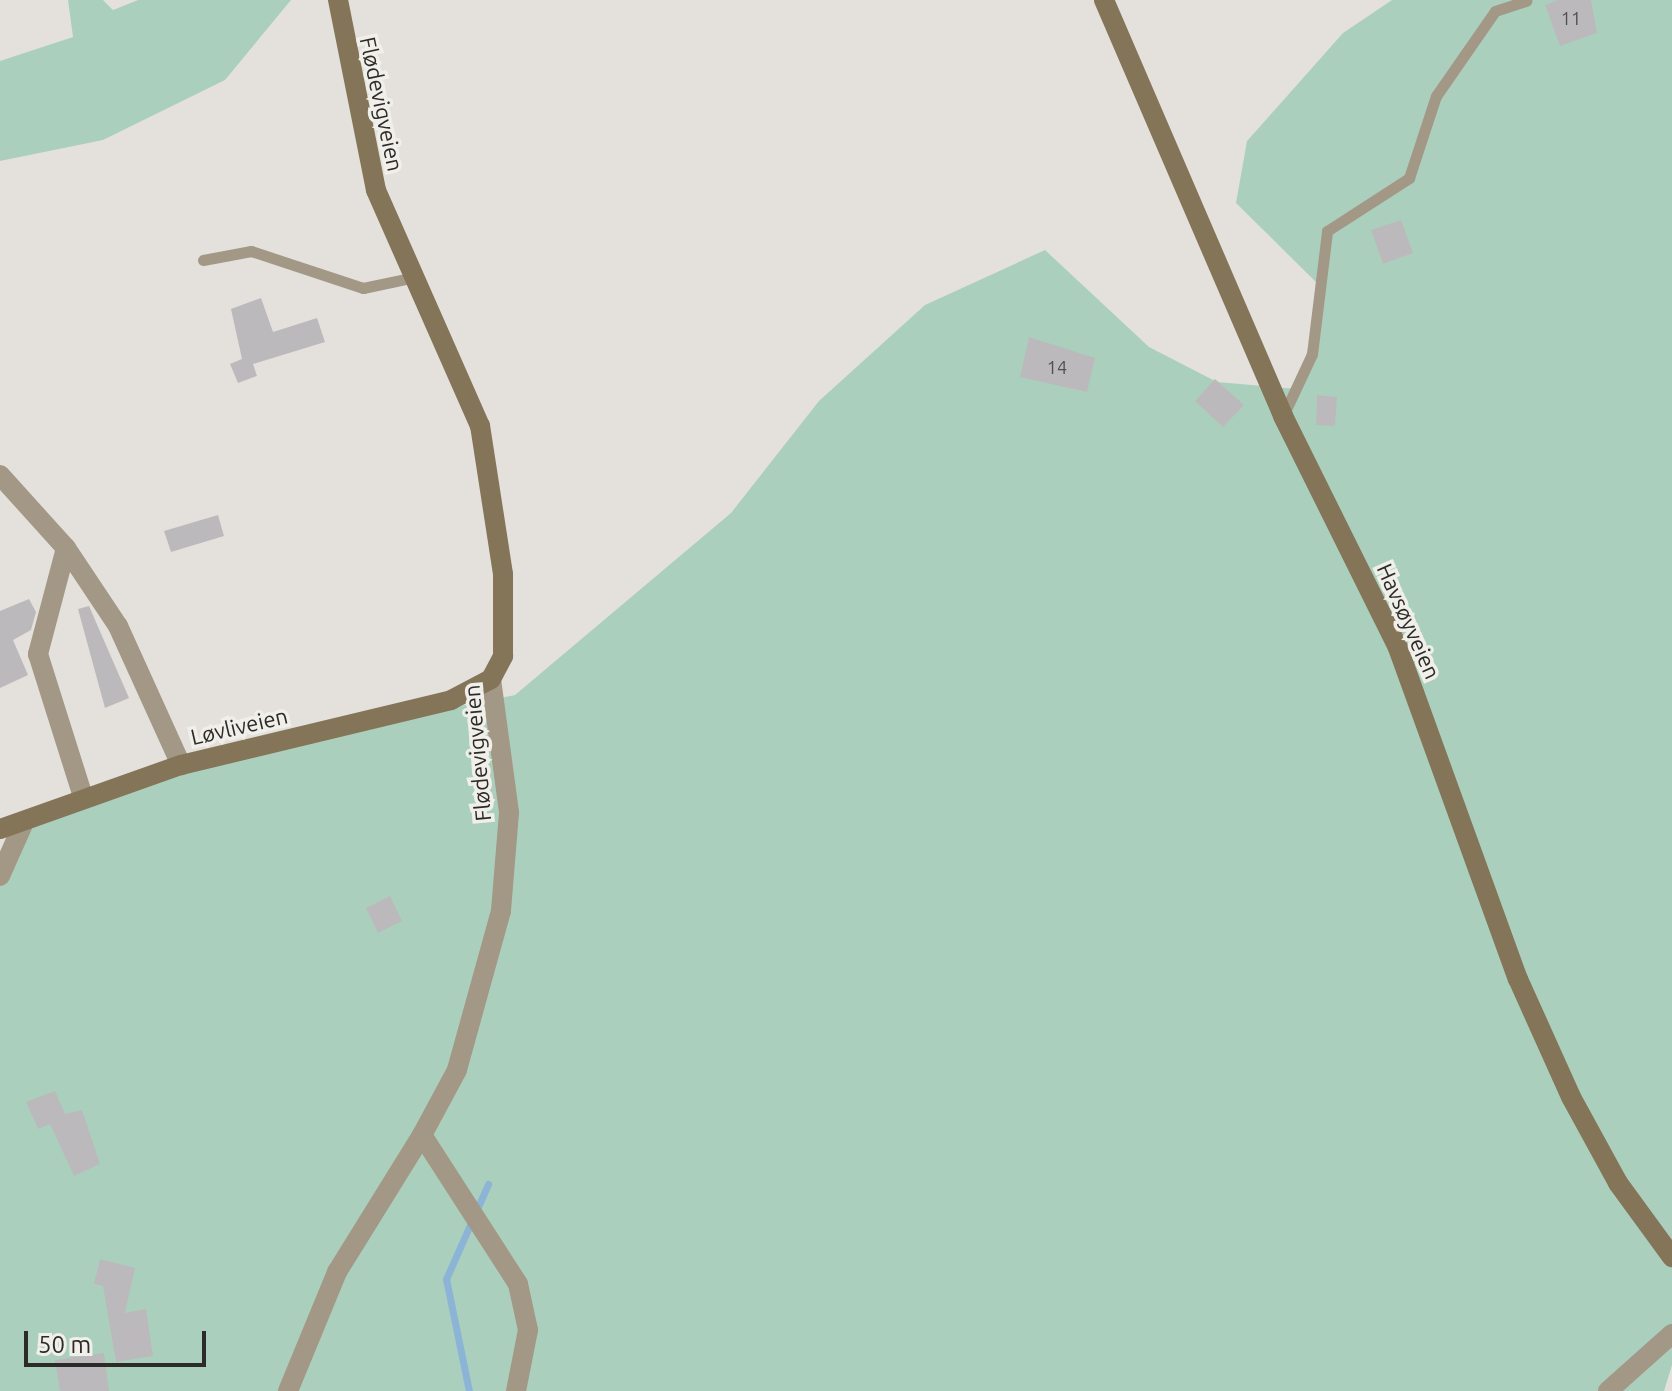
<!DOCTYPE html>
<html>
<head>
<meta charset="utf-8">
<style>
  body { margin:0 }
  #map { position:relative; width:1672px; height:1391px; overflow:hidden; background:#e4e1dd; font-family:Ubuntu,sans-serif }
  div>[style] { position:absolute }
  .green>* { inset:0; background:#aad0bd }
  .stream>* { height:7px; margin:-3.5px; padding:0 3.5px; transform-origin:3.5px; border-radius:3.5px; background:#8cb4d7 }
  .building>* { inset:0; background:#bcb9bc }
  .service>* { height:11px; margin:-5.5px; padding:0 5.5px; transform-origin:5.5px; border-radius:5.5px; background:#a39885 }
  .minor>* { height:20px; margin:-10px; padding:0 10px; transform-origin:10px; border-radius:10px; background:#a39885 }
  .secondary>* { height:20px; margin:-10px; padding:0 10px; transform-origin:10px; border-radius:10px; background:#847558 }
  span { translate:-50% -50%; white-space:nowrap; text-align:center; line-height:1.15; -webkit-text-stroke:7px #f1efea; paint-order:stroke }
  .number-label { font-size:18px; color:#504e4e }
  .number-label span { -webkit-text-stroke-width:0 }
  .street-label { font-size:22px; color:#2c2b29 }
  .scale { position:absolute; left:24px; top:1331px; width:182px; height:36px; box-sizing:border-box; border:4px solid #2c2b29; border-top:0; padding-left:10px; font-size:24px; line-height:28px; white-space:nowrap; color:#2c2b29; -webkit-text-stroke:6px #f1efea; paint-order:stroke }
</style>
</head>
<body>
<div id="map">
  <div class="green">
    <div style="clip-path:polygon(68px 0,103px 0,113px 10px,138px 0,291px 0,225px 80px,103px 140px,0 161px,0 61px,73px 37px)"></div>
    <div style="clip-path:polygon(1392px 0,1672px 0,1672px 1365px,1664px 1391px,0 1391px,0 886px,22px 843px,20px 830px,237px 751px,515px 695px,731px 513px,819px 401px,925px 305px,1045px 250px,1149px 347px,1217px 382px,1297px 389px,1324px 290px,1236px 203px,1247px 141px,1343px 33px)"></div>
  </div>
  <div class="stream">
    <div style="left:469px;top:1391px;width:114px;rotate:-101.6deg"></div>
    <div style="left:446px;top:1279px;width:104px;rotate:-66.1deg"></div>
  </div>
  <div class="building">
    <div style="clip-path:polygon(1558px 0,1591px 0,1597px 33px,1560px 46px,1545px 5px)"></div>
    <div style="clip-path:polygon(1401px 220px,1413px 253px,1383px 264px,1371px 230px)"></div>
    <div style="clip-path:polygon(261px 298px,273px 332px,317px 318px,325px 342px,253px 364px,257px 376px,238px 383px,230px 364px,242px 359px,231px 309px)"></div>
    <div style="clip-path:polygon(1029px 337px,1095px 358px,1087px 392px,1020px 377px)"></div>
    <div style="clip-path:polygon(1215px 379px,1244px 405px,1223px 427px,1195px 401px)"></div>
    <div style="clip-path:polygon(1317px 395px,1337px 397px,1335px 426px,1316px 425px)"></div>
    <div style="clip-path:polygon(218px 515px,224px 536px,171px 552px,164px 531px)"></div>
    <div style="clip-path:polygon(29px 599px,36px 612px,31px 630px,13px 640px,28px 675px,0 688px,0 611px)"></div>
    <div style="clip-path:polygon(89px 606px,129px 698px,105px 708px,78px 609px)"></div>
    <div style="clip-path:polygon(390px 896px,402px 921px,378px 933px,366px 908px)"></div>
    <div style="clip-path:polygon(55px 1091px,65px 1114px,82px 1110px,100px 1164px,74px 1176px,50px 1124px,38px 1129px,26px 1102px)"></div>
    <div style="clip-path:polygon(100px 1259px,135px 1268px,125px 1313px,146px 1309px,153px 1356px,116px 1362px,103px 1286px,94px 1284px)"></div>
    <div style="clip-path:polygon(104px 1353px,109px 1391px,60px 1391px,55px 1360px)"></div>
  </div>
  <div class="service">
    <div style="left:203px;top:260px;width:49px;rotate:-10.6deg"></div>
    <div style="left:251px;top:251px;width:118px;rotate:18.3deg"></div>
    <div style="left:363px;top:288px;width:49px;rotate:-11.8deg"></div>
    <div style="left:1283px;top:416px;width:68px;rotate:-64.9deg"></div>
    <div style="left:1312px;top:354px;width:124px;rotate:-83deg"></div>
    <div style="left:1327px;top:231px;width:98px;rotate:-32.9deg"></div>
    <div style="left:1409px;top:178px;width:86px;rotate:-71.8deg"></div>
    <div style="left:1436px;top:96px;width:103px;rotate:-55.2deg"></div>
    <div style="left:1495px;top:11px;width:33px;rotate:-18deg"></div>
  </div>
  <div class="minor">
    <div style="left:0;top:475px;width:98px;rotate:47.9deg"></div>
    <div style="left:66px;top:548px;width:94px;rotate:56.3deg"></div>
    <div style="left:118px;top:626px;width:153px;rotate:65.6deg"></div>
    <div style="left:66px;top:548px;width:110px;rotate:104.8deg"></div>
    <div style="left:38px;top:654px;width:150px;rotate:72.5deg"></div>
    <div style="left:491px;top:679px;width:135px;rotate:82.3deg"></div>
    <div style="left:509px;top:813px;width:98px;rotate:94.7deg"></div>
    <div style="left:501px;top:911px;width:165px;rotate:105.5deg"></div>
    <div style="left:457px;top:1070px;width:74px;rotate:118.3deg"></div>
    <div style="left:422px;top:1135px;width:177px;rotate:57.2deg"></div>
    <div style="left:518px;top:1284px;width:47px;rotate:77.7deg"></div>
    <div style="left:528px;top:1330px;width:62px;rotate:101.1deg"></div>
    <div style="left:0;top:876px;width:59px;rotate:-66deg"></div>
    <div style="left:288px;top:1391px;width:129px;rotate:-67.6deg"></div>
    <div style="left:337px;top:1272px;width:161px;rotate:-58.2deg"></div>
    <div style="left:1608px;top:1391px;width:86px;rotate:-41.7deg"></div>
  </div>
  <div class="secondary">
    <div style="left:1104px;top:0;width:453px;rotate:66.7deg"></div>
    <div style="left:1283px;top:416px;width:259px;rotate:63.6deg"></div>
    <div style="left:1398px;top:648px;width:352px;rotate:70.1deg"></div>
    <div style="left:1518px;top:979px;width:129px;rotate:65.8deg"></div>
    <div style="left:1571px;top:1097px;width:98px;rotate:61.3deg"></div>
    <div style="left:1618px;top:1183px;width:92px;rotate:53.9deg"></div>
    <div style="left:0;top:829px;width:192px;rotate:-19.5deg"></div>
    <div style="left:181px;top:765px;width:278px;rotate:-13.5deg"></div>
    <div style="left:451px;top:700px;width:45px;rotate:-27.7deg"></div>
    <div style="left:491px;top:679px;width:26px;rotate:-62deg"></div>
    <div style="left:503px;top:656px;width:82px;rotate:-90deg"></div>
    <div style="left:503px;top:574px;width:150px;rotate:-98.8deg"></div>
    <div style="left:480px;top:426px;width:258px;rotate:-113.8deg"></div>
    <div style="left:376px;top:190px;width:194px;rotate:-101.3deg"></div>
  </div>
  <div class="number-label">
    <span style="left:1571px;top:18px">11</span>
    <span style="left:1057px;top:367px">14</span>
  </div>
  <div class="street-label">
    <span style="left:382px;top:104px;rotate:78deg">Flødevigveien</span>
    <span style="left:1409px;top:621px;rotate:66deg">Havsøyveien</span>
    <span style="left:239px;top:726px;rotate:-13deg">Løvliveien</span>
    <span style="left:477px;top:753px;rotate:-95deg">Flødevigveien</span>
  </div>
  <div class="scale">50 m</div>
</div>
</body>
</html>
